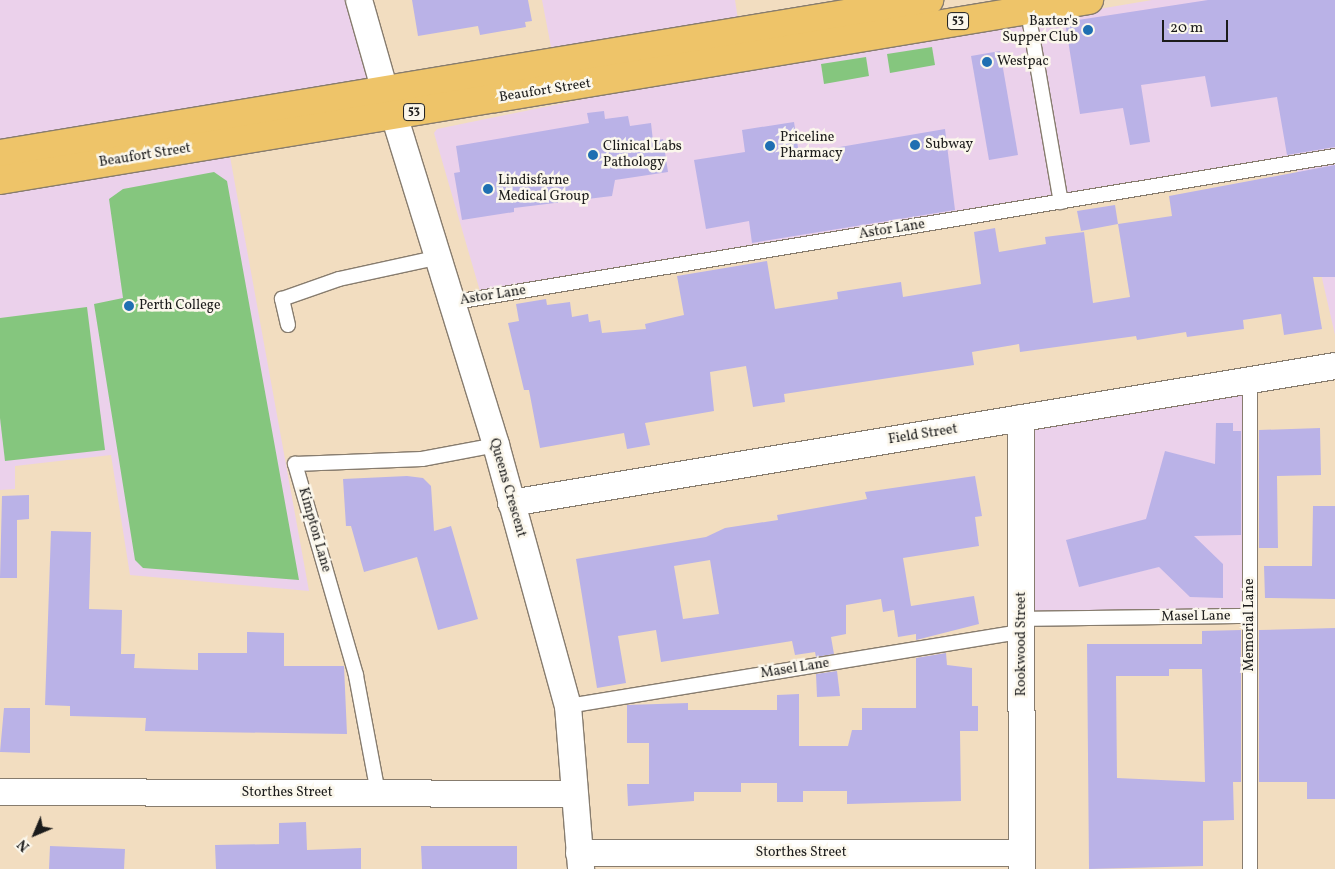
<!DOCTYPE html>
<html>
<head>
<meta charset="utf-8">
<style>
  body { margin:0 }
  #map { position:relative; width:1335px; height:869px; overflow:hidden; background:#f2ddc0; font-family:Vollkorn,serif }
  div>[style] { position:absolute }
  .built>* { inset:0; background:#ebd1eb }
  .green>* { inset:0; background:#85c67e }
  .building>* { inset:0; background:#bab2e7 }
  .roads { filter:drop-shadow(1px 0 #877c6e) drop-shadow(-1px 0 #877c6e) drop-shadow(0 1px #877c6e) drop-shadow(0 -1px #877c6e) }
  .service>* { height:14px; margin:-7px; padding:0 7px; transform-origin:7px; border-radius:7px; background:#fff }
  .minor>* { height:26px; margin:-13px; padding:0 13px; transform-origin:13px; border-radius:13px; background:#fff }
  .primary>* { height:28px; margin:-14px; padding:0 14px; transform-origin:14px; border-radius:14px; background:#eec469 }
  .dots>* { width:14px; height:14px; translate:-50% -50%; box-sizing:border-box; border:2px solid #fbf7ec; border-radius:50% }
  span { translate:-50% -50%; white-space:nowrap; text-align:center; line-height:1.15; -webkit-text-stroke:5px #fbf7ec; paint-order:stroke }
  .shield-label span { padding:1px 4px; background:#fbf7ec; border:1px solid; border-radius:4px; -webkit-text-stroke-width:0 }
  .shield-label { font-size:12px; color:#1c1c1c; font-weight:700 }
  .poi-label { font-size:14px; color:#1c1c1c }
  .right { translate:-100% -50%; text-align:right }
  .left { translate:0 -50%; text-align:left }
  .street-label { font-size:14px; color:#1c1c1c }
  .north { position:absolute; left:10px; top:809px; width:50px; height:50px; -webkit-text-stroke:4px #fbf7ec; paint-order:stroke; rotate:225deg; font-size:14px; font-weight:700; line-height:20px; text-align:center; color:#1c1c1c }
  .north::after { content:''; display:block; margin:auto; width:18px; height:22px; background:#1c1c1c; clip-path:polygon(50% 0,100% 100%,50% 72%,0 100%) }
  .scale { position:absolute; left:1162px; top:20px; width:66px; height:22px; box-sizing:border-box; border:2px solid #1c1c1c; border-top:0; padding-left:6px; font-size:15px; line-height:18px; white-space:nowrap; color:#1c1c1c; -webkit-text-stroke:4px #fbf7ec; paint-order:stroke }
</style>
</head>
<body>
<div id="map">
  <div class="built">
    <div style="clip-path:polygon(0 0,356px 0,379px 81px,221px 107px,309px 591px,130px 575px,111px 455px,15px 466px,15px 489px,0 490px)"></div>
    <div style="clip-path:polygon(542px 0,735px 0,738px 20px,552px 52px)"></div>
    <div style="clip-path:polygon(1152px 0,1335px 0,1335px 335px,1297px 169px,484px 305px,434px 133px,437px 129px,657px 84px)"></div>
    <div style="clip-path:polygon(1250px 380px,1250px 616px,1022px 619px,1021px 418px)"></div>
  </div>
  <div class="green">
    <div style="clip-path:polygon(932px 47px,935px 65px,890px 73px,887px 54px)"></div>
    <div style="clip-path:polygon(866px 57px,869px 76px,824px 84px,821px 64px)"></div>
    <div style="clip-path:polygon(214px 172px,227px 181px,299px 580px,143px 568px,135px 560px,94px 304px,123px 298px,109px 199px,123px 189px)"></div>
    <div style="clip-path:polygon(87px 307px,105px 450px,5px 461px,0 418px,0 318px)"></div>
  </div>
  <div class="building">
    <div style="clip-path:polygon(412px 0,528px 0,532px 21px,525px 22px,526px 27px,480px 35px,478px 26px,418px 36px)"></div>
    <div style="clip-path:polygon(1208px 0,1335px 0,1335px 147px,1287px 155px,1277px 97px,1211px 107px,1205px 76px,1141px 85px,1150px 142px,1130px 145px,1123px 108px,1080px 114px,1065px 22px)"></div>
    <div style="clip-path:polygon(1000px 51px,1018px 155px,989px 160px,971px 56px)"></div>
    <div style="clip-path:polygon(604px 111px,605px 119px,628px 116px,630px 126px,651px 123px,653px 141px,663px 139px,668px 172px,615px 180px,612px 196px,514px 208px,514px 212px,462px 220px,454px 173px,460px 172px,456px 146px,589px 123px,587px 113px)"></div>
    <div style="clip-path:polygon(794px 122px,799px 154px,945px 129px,955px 210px,752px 243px,749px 221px,706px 229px,694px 160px,745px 152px,742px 130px)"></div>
    <div style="clip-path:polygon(1335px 165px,1335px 277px,1313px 277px,1322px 329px,1284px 335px,1281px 314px,1243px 320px,1244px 329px,1187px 337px,1186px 332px,1137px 340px,1136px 336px,1020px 352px,1019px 344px,972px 352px,974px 365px,784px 394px,785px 402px,753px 407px,746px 366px,710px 372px,714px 411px,645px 423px,650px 445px,627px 449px,624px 433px,540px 448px,529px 390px,524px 390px,508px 323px,519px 321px,516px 304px,546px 299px,547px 305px,570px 302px,572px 317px,588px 314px,589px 322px,600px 320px,602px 333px,646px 329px,645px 324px,684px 315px,677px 276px,767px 261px,775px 309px,838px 299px,837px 292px,901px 282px,903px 297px,981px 284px,974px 232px,995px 228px,999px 252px,1046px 244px,1045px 237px,1084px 232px,1093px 303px,1130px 297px,1118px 224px,1172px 216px,1169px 196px)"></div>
    <div style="clip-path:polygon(1115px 205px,1118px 224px,1081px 231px,1077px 211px)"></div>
    <div style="clip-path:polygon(1216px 423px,1233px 423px,1233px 431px,1241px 431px,1241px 535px,1194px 536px,1223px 564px,1223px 598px,1190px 597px,1159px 567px,1079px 587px,1066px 540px,1146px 519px,1165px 451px,1215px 464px)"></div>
    <div style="clip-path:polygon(1320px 428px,1321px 475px,1277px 476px,1278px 548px,1259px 548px,1259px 430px)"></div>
    <div style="clip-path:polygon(407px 476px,423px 478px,431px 486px,434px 531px,451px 526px,478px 619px,438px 630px,417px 557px,364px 572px,351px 526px,346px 526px,343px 479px)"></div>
    <div style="clip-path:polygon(evenodd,975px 476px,982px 516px,975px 517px,979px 546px,903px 558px,911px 606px,974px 596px,979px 624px,916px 640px,916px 634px,898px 637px,894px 610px,883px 612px,881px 599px,846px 605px,846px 634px,831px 637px,834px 654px,816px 657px,815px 652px,795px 655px,792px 641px,661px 662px,656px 630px,618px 636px,626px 683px,597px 688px,576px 559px,706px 537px,725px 528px,778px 520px,777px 515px,867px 499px,865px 492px,975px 476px,710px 560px,719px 614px,683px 619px,674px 566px,710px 560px)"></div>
    <div style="clip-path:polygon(29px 495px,29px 519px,17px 520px,17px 578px,0 578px,2px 496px)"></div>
    <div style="clip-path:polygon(1313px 506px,1335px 506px,1335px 599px,1265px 598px,1264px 566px,1312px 566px)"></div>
    <div style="clip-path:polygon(51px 531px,91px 532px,89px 609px,122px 610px,121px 654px,135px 654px,134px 668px,198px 670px,198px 653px,247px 653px,247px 632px,284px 633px,284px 666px,344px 666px,347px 734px,145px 731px,146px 718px,70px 716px,70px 706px,45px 705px)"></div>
    <div style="clip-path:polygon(1335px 628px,1335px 799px,1307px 799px,1307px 782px,1259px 782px,1259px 630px)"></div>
    <div style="clip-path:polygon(evenodd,1241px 630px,1241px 782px,1233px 782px,1234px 820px,1203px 821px,1203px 866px,1089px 869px,1087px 644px,1202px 644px,1202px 631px,1241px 630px,1169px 669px,1202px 669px,1205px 782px,1117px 778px,1116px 676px,1169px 676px,1169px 669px)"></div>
    <div style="clip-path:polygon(946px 653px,947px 665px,972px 668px,972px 706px,978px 706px,978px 731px,960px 731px,961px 801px,847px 804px,847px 791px,803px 791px,803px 802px,777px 802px,777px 783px,741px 783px,741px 792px,694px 792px,694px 801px,628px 806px,627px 784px,649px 784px,649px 743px,627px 743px,627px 705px,688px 703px,688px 710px,777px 710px,777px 695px,799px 694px,799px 746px,848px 746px,852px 730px,862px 730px,862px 708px,916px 708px,916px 658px)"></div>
    <div style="clip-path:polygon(837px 671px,840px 696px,817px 697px,816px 674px)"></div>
    <div style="clip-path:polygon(4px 708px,30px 708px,30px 753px,0 752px)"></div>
    <div style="clip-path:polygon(306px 822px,307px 850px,361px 848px,361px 869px,216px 869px,215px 845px,279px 844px,279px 823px)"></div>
    <div style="clip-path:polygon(50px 846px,125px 849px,124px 869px,49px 869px)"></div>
    <div style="clip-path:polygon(421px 846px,517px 846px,517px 869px,422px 869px)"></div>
  </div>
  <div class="roads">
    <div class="service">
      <div style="left:1027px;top:6px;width:199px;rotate:80.2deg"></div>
      <div style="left:449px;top:303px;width:898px;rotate:-9.42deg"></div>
      <div style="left:288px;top:325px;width:27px;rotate:-103deg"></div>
      <div style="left:282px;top:299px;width:60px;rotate:-19.3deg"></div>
      <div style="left:339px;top:279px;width:98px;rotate:-12.3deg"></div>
      <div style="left:1022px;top:619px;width:228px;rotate:-0.8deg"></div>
      <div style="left:568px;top:706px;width:459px;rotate:-9.3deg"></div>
      <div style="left:378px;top:793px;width:120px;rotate:-100.6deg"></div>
      <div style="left:356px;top:675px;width:220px;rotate:-106.1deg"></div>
      <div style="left:295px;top:464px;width:127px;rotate:-2.3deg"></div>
      <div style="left:422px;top:459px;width:75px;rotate:-10.7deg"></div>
      <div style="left:1250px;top:869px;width:489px;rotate:-90deg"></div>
    </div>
    <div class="minor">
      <div style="left:359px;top:0;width:95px;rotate:74.1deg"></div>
      <div style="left:394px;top:115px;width:345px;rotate:72.8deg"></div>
      <div style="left:496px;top:445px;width:271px;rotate:74.6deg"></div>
      <div style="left:568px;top:706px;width:164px;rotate:85.4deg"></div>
      <div style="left:1021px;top:418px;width:451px;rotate:89.9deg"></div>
      <div style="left:511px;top:503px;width:835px;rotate:-9.44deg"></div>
      <div style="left:0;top:792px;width:574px;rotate:0.2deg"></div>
      <div style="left:579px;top:853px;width:443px"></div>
    </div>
    <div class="primary">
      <div style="left:0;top:154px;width:942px;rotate:-9.41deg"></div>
      <div style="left:0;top:180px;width:1104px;rotate:-9.39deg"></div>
    </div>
  </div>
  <div class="dots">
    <div style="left:1088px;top:30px;background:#1f6fb2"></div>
    <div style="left:987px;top:62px;background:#1f6fb2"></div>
    <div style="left:915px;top:145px;background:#1f6fb2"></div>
    <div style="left:770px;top:146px;background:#1f6fb2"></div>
    <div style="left:593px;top:155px;background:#1f6fb2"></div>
    <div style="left:488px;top:189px;background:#1f6fb2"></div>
    <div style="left:129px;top:306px;background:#1f6fb2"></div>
  </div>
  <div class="shield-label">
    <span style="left:958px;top:21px">53</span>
    <span style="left:414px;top:112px">53</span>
  </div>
  <div class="poi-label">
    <span class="right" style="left:1078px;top:30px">Baxter's<br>Supper Club</span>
    <span class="left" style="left:997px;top:62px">Westpac</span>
    <span class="left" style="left:780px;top:146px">Priceline<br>Pharmacy</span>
    <span class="left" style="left:925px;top:145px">Subway</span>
    <span class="left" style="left:603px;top:155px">Clinical Labs<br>Pathology</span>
    <span class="left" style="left:498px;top:189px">Lindisfarne<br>Medical Group</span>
    <span class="left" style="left:139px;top:306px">Perth College</span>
  </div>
  <div class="street-label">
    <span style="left:545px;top:91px;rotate:-9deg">Beaufort Street</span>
    <span style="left:145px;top:156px;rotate:-9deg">Beaufort Street</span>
    <span style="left:892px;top:230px;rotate:-9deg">Astor Lane</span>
    <span style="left:493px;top:296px;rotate:-9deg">Astor Lane</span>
    <span style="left:923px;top:435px;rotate:-9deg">Field Street</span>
    <span style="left:507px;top:488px;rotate:74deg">Queens Crescent</span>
    <span style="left:314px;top:530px;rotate:74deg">Kimpton Lane</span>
    <span style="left:1196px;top:617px;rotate:-1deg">Masel Lane</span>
    <span style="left:1250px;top:625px;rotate:-90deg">Memorial Lane</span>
    <span style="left:1022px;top:644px;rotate:-90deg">Rookwood Street</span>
    <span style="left:795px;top:669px;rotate:-9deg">Masel Lane</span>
    <span style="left:287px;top:793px">Storthes Street</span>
    <span style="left:801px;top:853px">Storthes Street</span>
  </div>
  <div class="north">N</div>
  <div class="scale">20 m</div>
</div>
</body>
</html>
